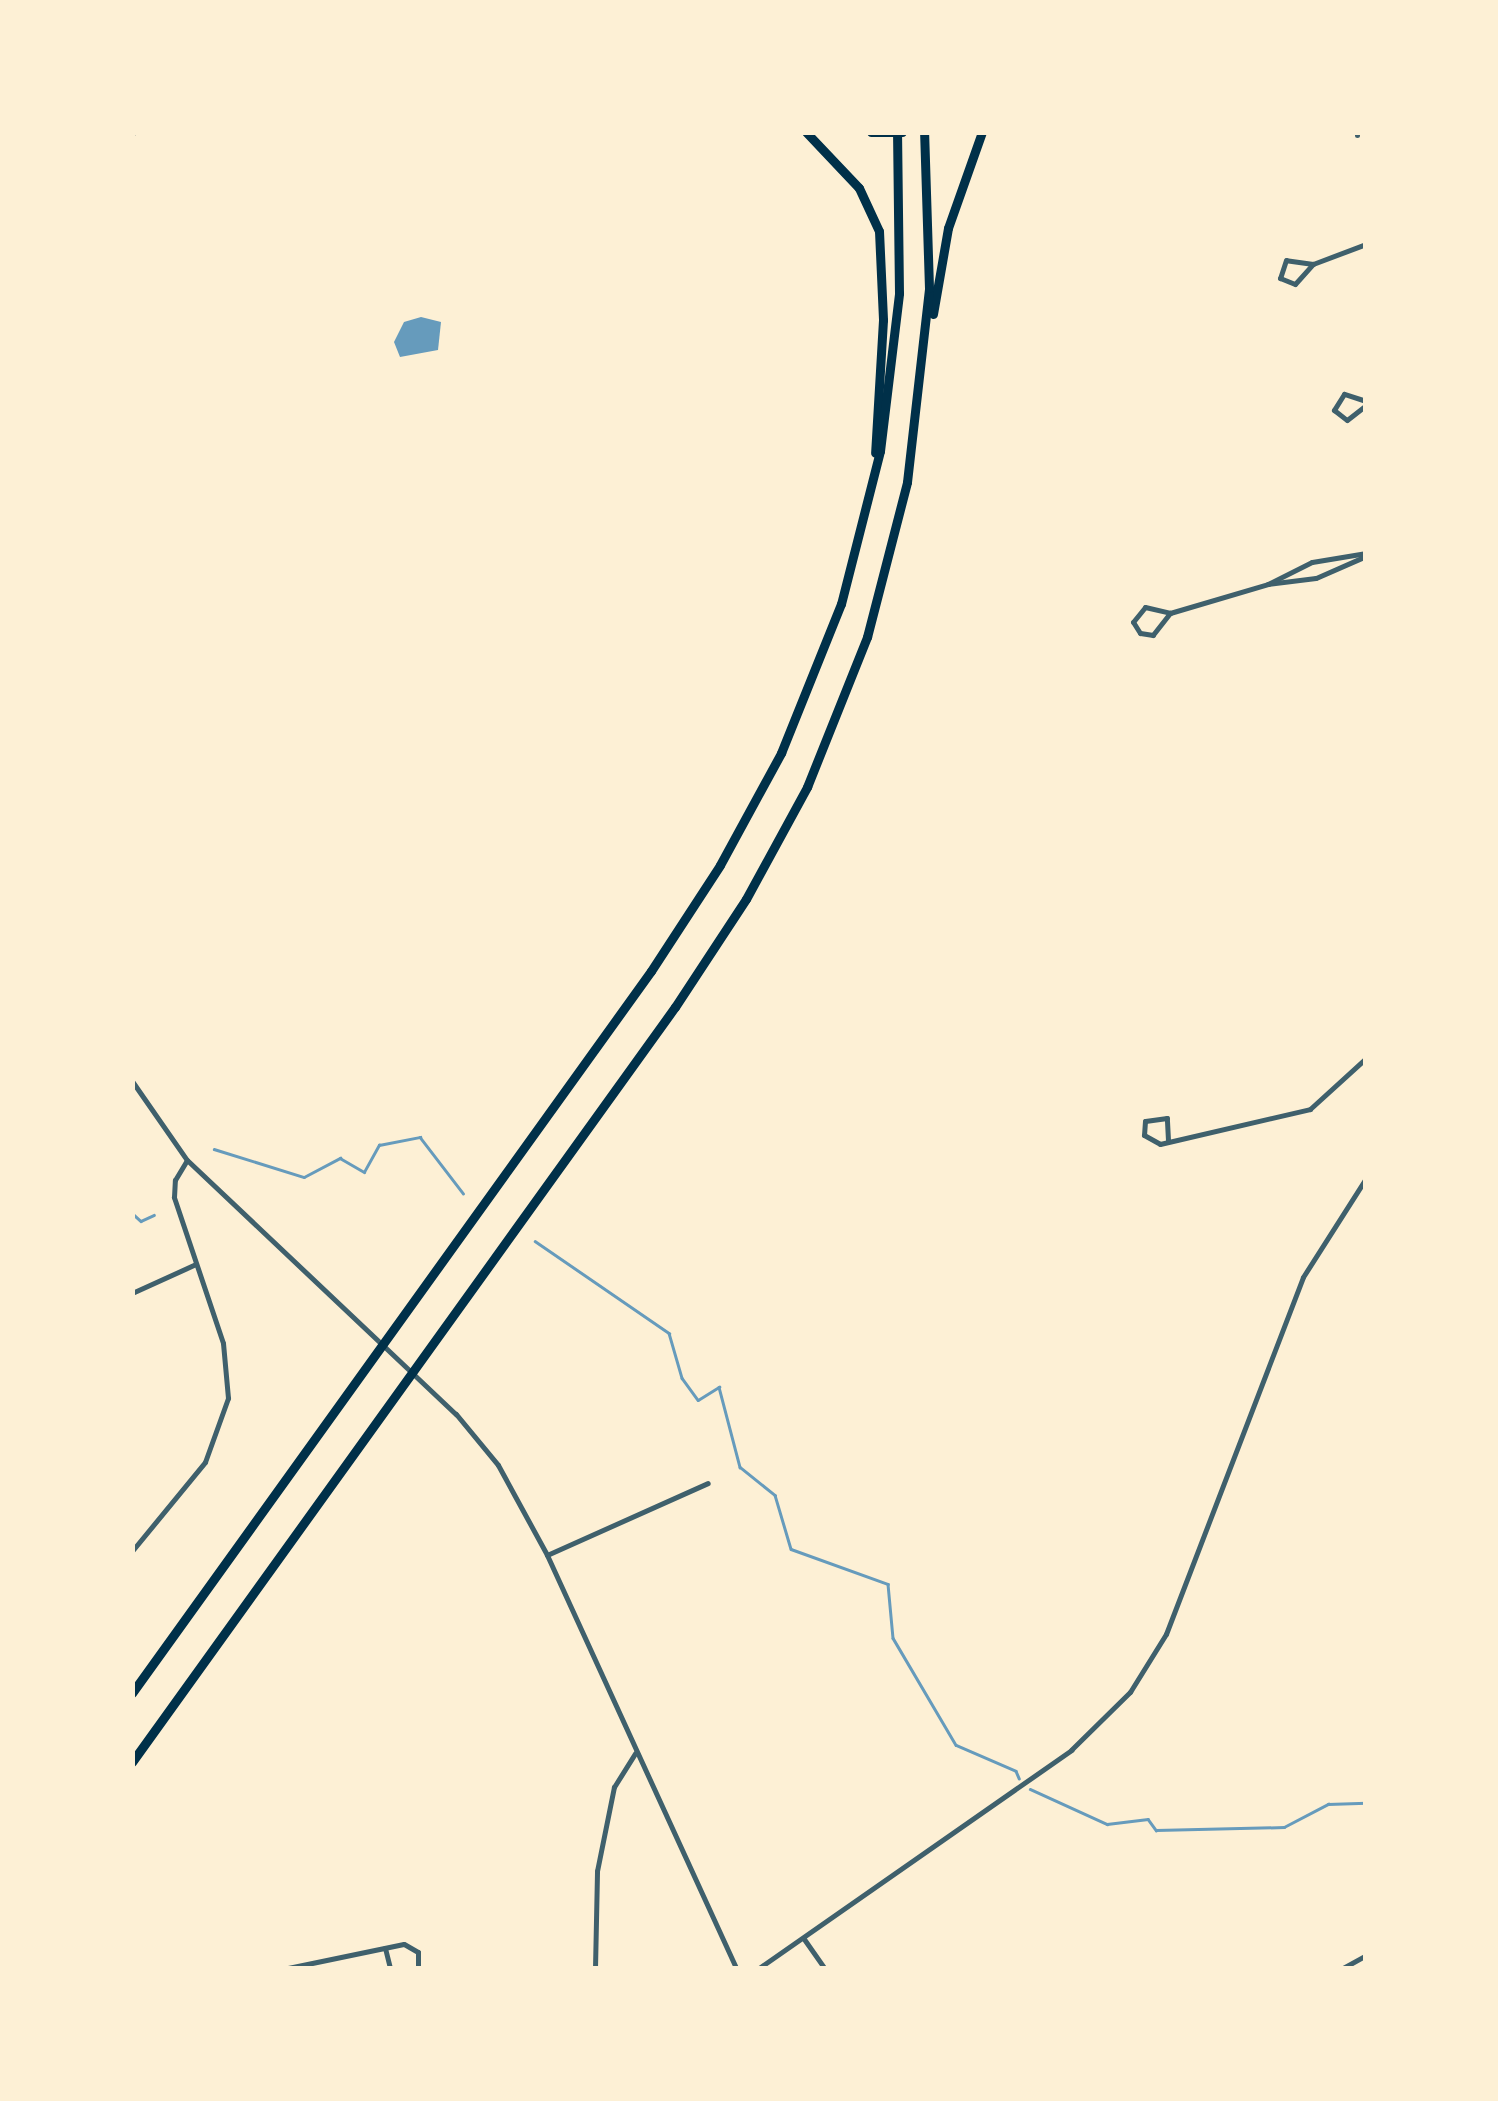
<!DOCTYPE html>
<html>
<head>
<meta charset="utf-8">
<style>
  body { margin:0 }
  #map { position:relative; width:1498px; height:2101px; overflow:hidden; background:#fdf0d5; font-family:Commissioner,sans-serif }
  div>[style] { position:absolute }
  .water>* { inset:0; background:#669bbc }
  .stream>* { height:2.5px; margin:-1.25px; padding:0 1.25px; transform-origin:1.25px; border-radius:1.25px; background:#669bbc }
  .minor>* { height:5px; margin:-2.5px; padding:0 2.5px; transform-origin:2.5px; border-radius:2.5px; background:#3f606c }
  .tertiary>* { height:5px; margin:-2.5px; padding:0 2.5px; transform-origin:2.5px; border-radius:2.5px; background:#3f606c }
  .primary>* { height:8px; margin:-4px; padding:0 4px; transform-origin:4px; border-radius:4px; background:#003049 }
  .motorway>* { height:9px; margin:-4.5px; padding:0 4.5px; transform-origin:4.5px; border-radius:4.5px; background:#003049 }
  span { translate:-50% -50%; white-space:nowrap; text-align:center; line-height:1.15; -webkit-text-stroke:8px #fdf0d5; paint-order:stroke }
  .frame { position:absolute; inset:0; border:135px solid #fdf0d5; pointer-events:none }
</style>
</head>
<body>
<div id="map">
  <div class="water">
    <div style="clip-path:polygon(421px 317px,441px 322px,438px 350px,400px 357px,394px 342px,404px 322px)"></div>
  </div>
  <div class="stream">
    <div style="left:214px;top:1149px;width:94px;rotate:17.3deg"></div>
    <div style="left:304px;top:1177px;width:41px;rotate:-27.8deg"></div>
    <div style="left:340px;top:1158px;width:28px;rotate:30deg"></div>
    <div style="left:364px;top:1172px;width:31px;rotate:-61deg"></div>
    <div style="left:379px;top:1145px;width:42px;rotate:-11deg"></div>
    <div style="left:420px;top:1137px;width:71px;rotate:52.5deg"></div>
    <div style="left:132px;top:1213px;width:12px;rotate:42deg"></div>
    <div style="left:141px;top:1221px;width:14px;rotate:-25deg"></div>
    <div style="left:535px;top:1241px;width:163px;rotate:34.5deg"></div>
    <div style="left:669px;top:1333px;width:47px;rotate:73.9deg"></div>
    <div style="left:682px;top:1378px;width:27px;rotate:54deg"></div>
    <div style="left:698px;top:1400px;width:25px;rotate:-32deg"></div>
    <div style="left:719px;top:1387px;width:83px;rotate:75.3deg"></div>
    <div style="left:740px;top:1467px;width:45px;rotate:38.7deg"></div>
    <div style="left:775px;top:1495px;width:56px;rotate:73.5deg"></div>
    <div style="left:791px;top:1549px;width:103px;rotate:19.8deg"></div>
    <div style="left:888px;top:1584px;width:54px;rotate:84.7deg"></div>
    <div style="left:893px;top:1638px;width:124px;rotate:59.5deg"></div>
    <div style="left:956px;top:1745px;width:65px;rotate:23.4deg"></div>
    <div style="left:1016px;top:1771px;width:8px;rotate:67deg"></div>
    <div style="left:1030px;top:1789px;width:85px;rotate:24.4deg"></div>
    <div style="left:1107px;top:1824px;width:41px;rotate:-7deg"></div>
    <div style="left:1148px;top:1819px;width:14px;rotate:54deg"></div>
    <div style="left:1156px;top:1830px;width:128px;rotate:-1.3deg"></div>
    <div style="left:1284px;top:1827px;width:50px;rotate:-27.6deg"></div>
    <div style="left:1328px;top:1804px;width:38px;rotate:-2deg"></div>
  </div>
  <div class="minor">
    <div style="left:1357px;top:132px;width:3px;rotate:90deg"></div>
    <div style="left:1313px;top:264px;width:27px;rotate:-172deg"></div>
    <div style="left:1286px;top:260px;width:19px;rotate:108deg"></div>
    <div style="left:1280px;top:278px;width:16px;rotate:22deg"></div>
    <div style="left:1295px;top:284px;width:27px;rotate:-48deg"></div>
    <div style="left:1313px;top:264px;width:57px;rotate:-20.7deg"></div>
    <div style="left:1366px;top:401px;width:23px;rotate:-162deg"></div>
    <div style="left:1344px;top:394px;width:19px;rotate:122deg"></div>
    <div style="left:1334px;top:410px;width:16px;rotate:38deg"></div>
    <div style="left:1347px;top:420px;width:24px;rotate:-38deg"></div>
    <div style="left:1268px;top:584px;width:48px;rotate:-7.1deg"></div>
    <div style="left:1316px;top:578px;width:55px;rotate:-23.7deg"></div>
    <div style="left:1145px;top:607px;width:26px;rotate:13deg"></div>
    <div style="left:1170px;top:613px;width:28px;rotate:128deg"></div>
    <div style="left:1153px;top:635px;width:13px;rotate:-171deg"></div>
    <div style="left:1140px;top:633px;width:13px;rotate:-122deg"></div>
    <div style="left:1133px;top:622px;width:19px;rotate:-51deg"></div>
    <div style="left:1170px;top:613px;width:102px;rotate:-16.5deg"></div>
    <div style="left:1268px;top:584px;width:49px;rotate:-26.6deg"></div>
    <div style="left:1312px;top:562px;width:55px;rotate:-9.5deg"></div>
    <div style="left:1168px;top:1140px;width:22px;rotate:-93deg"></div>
    <div style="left:1167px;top:1118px;width:22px;rotate:172deg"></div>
    <div style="left:1145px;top:1121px;width:14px;rotate:94deg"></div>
    <div style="left:1144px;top:1135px;width:18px;rotate:29deg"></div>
    <div style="left:1160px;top:1144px;width:154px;rotate:-13.1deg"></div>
    <div style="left:1310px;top:1109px;width:76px;rotate:-42.3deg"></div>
    <div style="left:132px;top:1293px;width:70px;rotate:-24.4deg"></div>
    <div style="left:132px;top:1551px;width:115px;rotate:-50.6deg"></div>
    <div style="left:205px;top:1462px;width:68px;rotate:-70.2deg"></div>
    <div style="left:228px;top:1398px;width:55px;rotate:-95.2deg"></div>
    <div style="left:223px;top:1343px;width:154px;rotate:-108.6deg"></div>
    <div style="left:174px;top:1197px;width:17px;rotate:-87deg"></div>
    <div style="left:175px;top:1180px;width:23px;rotate:-59deg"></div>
    <div style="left:547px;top:1555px;width:176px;rotate:-24.1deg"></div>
    <div style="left:804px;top:1939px;width:35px;rotate:55deg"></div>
    <div style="left:385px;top:1948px;width:21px;rotate:76deg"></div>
    <div style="left:288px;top:1968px;width:118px;rotate:-11.7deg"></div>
    <div style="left:404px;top:1944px;width:16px;rotate:30deg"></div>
    <div style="left:418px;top:1952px;width:16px;rotate:90deg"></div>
    <div style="left:595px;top:1968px;width:97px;rotate:-88.8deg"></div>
    <div style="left:597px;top:1871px;width:86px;rotate:-78.6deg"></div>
    <div style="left:614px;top:1787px;width:40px;rotate:-58deg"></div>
    <div style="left:1343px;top:1968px;width:26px;rotate:-29deg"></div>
  </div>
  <div class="tertiary">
    <div style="left:132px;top:1081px;width:96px;rotate:55.2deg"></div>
    <div style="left:187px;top:1160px;width:370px;rotate:43.4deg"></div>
    <div style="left:456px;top:1414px;width:66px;rotate:50.5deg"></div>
    <div style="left:498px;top:1465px;width:102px;rotate:61.4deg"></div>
    <div style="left:547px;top:1555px;width:454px;rotate:65.4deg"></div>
    <div style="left:759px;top:1968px;width:381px;rotate:-34.9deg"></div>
    <div style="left:1071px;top:1750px;width:83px;rotate:-44.5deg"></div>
    <div style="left:1130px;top:1692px;width:68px;rotate:-58.2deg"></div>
    <div style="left:1166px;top:1634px;width:382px;rotate:-69deg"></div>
    <div style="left:1303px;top:1277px;width:117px;rotate:-57.5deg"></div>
  </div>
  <div class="primary">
    <div style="left:132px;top:133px;width:1px;rotate:-45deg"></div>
  </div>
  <div class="motorway">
    <div style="left:806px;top:132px;width:77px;rotate:46.6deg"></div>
    <div style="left:859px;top:188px;width:47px;rotate:65.1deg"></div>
    <div style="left:879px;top:231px;width:89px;rotate:87.4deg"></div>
    <div style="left:883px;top:320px;width:133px;rotate:93.4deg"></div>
    <div style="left:871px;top:132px;width:31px"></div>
    <div style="left:933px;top:314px;width:87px;rotate:-80.1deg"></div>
    <div style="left:948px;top:228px;width:102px;rotate:-70.5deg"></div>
    <div style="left:132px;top:1693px;width:889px;rotate:-54.29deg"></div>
    <div style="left:651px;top:971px;width:126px;rotate:-56.9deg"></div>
    <div style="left:720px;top:865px;width:128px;rotate:-61.4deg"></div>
    <div style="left:781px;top:753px;width:161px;rotate:-68.1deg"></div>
    <div style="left:841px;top:604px;width:158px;rotate:-75.7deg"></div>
    <div style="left:880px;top:451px;width:159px;rotate:-83.1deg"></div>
    <div style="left:899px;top:293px;width:161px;rotate:-90.7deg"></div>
    <div style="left:132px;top:1762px;width:930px;rotate:-54.28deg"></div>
    <div style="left:675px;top:1007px;width:129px;rotate:-56.7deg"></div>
    <div style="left:746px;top:899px;width:128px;rotate:-61.4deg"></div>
    <div style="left:807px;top:787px;width:162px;rotate:-68.2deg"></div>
    <div style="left:867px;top:637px;width:160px;rotate:-75.5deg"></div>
    <div style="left:907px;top:482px;width:195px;rotate:-83.5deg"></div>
    <div style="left:929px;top:288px;width:156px;rotate:-91.8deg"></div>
  </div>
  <div class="frame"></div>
</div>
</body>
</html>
